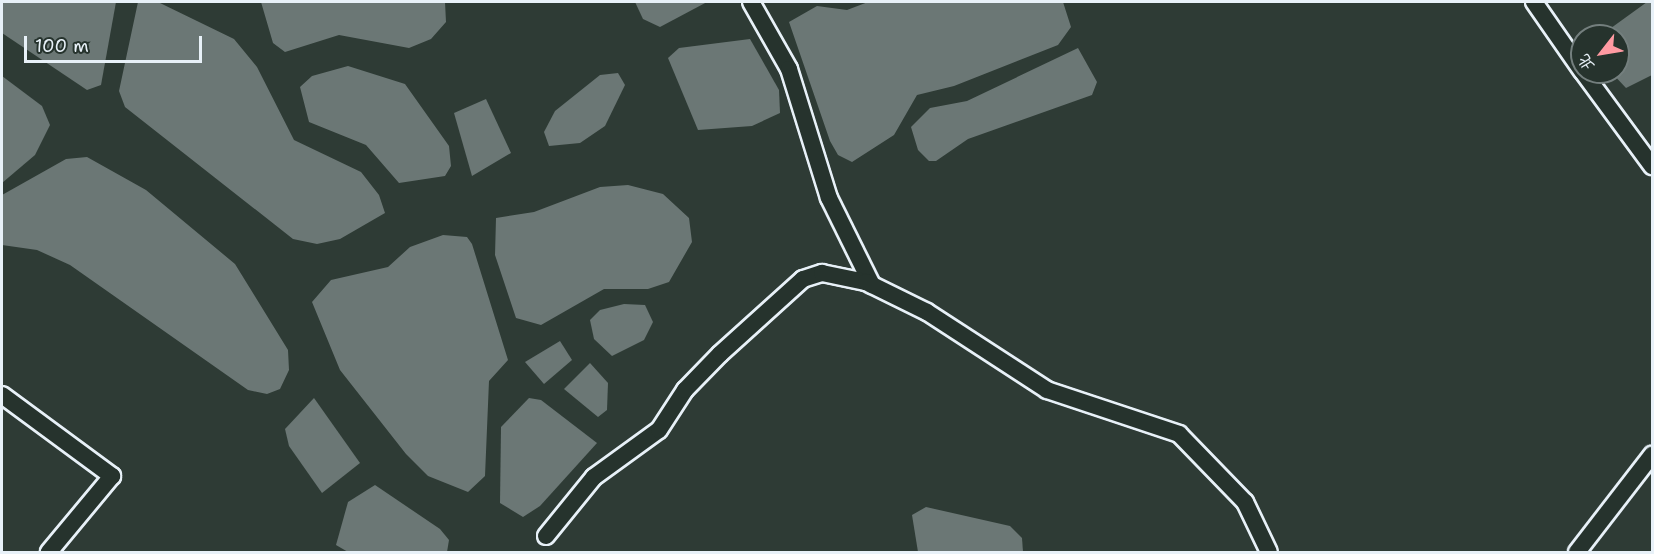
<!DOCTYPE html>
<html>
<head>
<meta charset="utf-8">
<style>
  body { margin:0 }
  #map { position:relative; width:1654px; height:554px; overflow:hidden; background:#2e3b35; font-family:"Shantell Sans","LXGW WenKai TC",sans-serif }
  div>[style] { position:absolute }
  .water>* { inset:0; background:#6b7775 }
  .roads { filter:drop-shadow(2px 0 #e8f1f8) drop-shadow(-2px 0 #e8f1f8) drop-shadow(0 2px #e8f1f8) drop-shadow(0 -2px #e8f1f8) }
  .minor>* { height:16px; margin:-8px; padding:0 8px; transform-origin:8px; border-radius:8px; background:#26332d }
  span { translate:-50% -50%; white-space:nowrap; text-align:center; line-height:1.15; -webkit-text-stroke:4.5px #26332d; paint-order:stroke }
  .frame { position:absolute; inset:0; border:3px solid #e8f1f8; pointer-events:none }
  .north { position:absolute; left:1570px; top:24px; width:60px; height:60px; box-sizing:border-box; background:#26332d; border:2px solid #747f7e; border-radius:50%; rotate:239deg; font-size:16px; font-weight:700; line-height:24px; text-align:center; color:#e8f1f8 }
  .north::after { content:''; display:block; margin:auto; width:21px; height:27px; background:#ff9aa2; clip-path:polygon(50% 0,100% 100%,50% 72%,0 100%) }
  .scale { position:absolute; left:24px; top:36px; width:178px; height:27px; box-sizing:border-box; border:3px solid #e8f1f8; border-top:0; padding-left:8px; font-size:18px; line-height:21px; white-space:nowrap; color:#e8f1f8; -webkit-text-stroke:4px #26332d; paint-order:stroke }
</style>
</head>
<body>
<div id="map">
  <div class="water">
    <div style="clip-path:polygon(2px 2px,116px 2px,101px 85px,87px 90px,2px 33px)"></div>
    <div style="clip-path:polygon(138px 2px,160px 3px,234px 39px,257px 67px,294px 140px,361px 172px,379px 195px,385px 213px,340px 239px,317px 244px,293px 239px,125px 107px,119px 91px)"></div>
    <div style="clip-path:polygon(261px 2px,445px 2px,446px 22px,431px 39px,409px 48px,339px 35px,285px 52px,273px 43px)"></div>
    <div style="clip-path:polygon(635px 2px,707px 2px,660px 27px,643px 19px)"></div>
    <div style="clip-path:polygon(868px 2px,1063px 2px,1071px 27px,1058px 45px,954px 86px,917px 95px,894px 135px,852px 162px,838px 155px,830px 141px,789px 22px,817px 6px,847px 10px)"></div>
    <div style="clip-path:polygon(1647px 2px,1652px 2px,1652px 75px,1626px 88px,1611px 72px,1618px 72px,1618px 36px,1600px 36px)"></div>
    <div style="clip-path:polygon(750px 39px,779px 90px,780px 113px,752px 126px,698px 130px,668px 58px,679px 48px)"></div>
    <div style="clip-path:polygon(1078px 48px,1097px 82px,1092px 95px,968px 139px,936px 161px,929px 161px,918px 150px,911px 127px,930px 108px,967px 101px)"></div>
    <div style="clip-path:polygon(348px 66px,405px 84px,449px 146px,451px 166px,445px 176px,399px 183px,366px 145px,309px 122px,300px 87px,312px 76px)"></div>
    <div style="clip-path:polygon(618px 73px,625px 85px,605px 126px,580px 143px,549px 146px,544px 132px,555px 111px,600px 75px)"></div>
    <div style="clip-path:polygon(2px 76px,42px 106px,50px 125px,35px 155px,2px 183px)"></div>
    <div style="clip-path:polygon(486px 99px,511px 153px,472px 176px,454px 113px)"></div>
    <div style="clip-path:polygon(87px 157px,146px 190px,235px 264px,288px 350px,289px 370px,280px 389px,267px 394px,248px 390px,70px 265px,37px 250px,2px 245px,2px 195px,66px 159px)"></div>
    <div style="clip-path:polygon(628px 185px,663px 194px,689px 218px,692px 242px,669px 282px,648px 289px,604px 289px,541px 325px,516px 318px,495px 255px,496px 218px,534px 212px,600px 187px)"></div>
    <div style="clip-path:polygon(443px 235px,467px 237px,472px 244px,508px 360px,489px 381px,485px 476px,468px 492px,428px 476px,406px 454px,340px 370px,312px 302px,331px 280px,388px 267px,410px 247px)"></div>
    <div style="clip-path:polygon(624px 304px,645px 305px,653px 322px,644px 340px,612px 356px,594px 339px,590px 320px,600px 310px)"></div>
    <div style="clip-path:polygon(560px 341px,572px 360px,544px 384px,525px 362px)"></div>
    <div style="clip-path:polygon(590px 363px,608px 383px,607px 410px,598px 417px,564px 389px)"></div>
    <div style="clip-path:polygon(314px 398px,360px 463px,322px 493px,289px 446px,285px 429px)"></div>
    <div style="clip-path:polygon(529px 398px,541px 400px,597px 443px,540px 506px,523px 517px,500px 503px,501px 427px)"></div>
    <div style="clip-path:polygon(375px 485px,440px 529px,449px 540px,447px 552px,348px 552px,336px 545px,348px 502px)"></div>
    <div style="clip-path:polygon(926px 507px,1010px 526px,1022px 538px,1023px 552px,918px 552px,912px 515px)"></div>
  </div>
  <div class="roads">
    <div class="minor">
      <div style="left:751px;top:2px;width:77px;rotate:60.4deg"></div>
      <div style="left:789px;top:69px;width:135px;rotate:72.8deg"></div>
      <div style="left:829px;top:198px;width:97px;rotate:63.7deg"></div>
      <div style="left:1534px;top:2px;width:84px;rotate:55.2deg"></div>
      <div style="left:1583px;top:72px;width:117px;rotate:53.7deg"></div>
      <div style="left:2px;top:395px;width:137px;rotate:36.4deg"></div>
      <div style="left:112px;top:476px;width:99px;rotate:129.7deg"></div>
      <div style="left:546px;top:536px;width:76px;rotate:-50.9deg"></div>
      <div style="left:594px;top:477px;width:80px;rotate:-35.9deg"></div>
      <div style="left:659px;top:430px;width:48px;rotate:-57deg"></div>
      <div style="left:685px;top:390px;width:50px;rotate:-45.8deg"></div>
      <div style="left:720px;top:354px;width:112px;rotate:-42.1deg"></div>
      <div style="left:803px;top:279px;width:20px;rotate:-18deg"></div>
      <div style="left:822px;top:273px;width:45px;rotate:11.6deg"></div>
      <div style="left:866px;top:282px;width:68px;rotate:26.2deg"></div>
      <div style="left:927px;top:312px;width:143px;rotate:33deg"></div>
      <div style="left:1047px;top:390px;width:139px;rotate:18.4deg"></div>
      <div style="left:1179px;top:434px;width:95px;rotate:45.9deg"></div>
      <div style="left:1245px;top:502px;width:55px;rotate:64.4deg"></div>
      <div style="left:1577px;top:552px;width:123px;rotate:-52.3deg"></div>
    </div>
  </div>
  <div class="frame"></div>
  <div class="north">北</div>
  <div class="scale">100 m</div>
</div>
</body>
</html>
